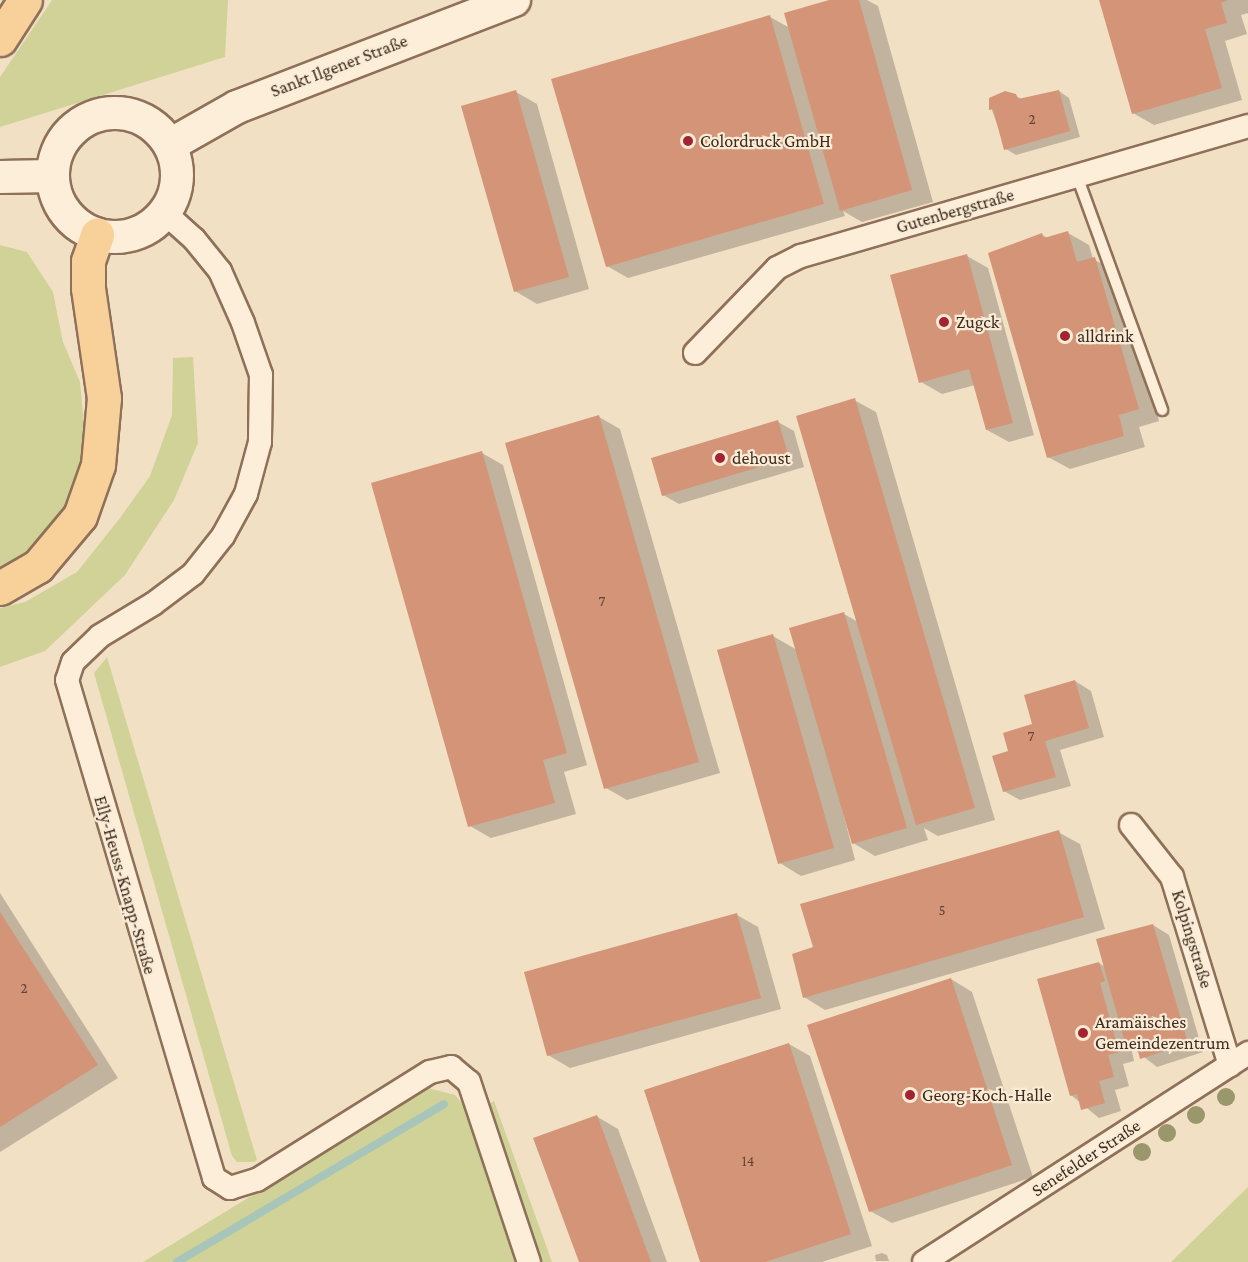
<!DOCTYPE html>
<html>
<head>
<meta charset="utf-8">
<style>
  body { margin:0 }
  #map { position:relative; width:1248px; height:1262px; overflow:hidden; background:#f2e0c5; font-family:"Crimson Pro",serif }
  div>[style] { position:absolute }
  .green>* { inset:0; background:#d1d297 }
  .shadow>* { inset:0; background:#0003 }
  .stream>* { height:8px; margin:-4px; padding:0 4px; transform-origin:4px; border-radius:4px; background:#a7c5b9 }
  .building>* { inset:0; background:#d39477 }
  .roads { filter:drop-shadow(2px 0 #8f7059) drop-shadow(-2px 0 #8f7059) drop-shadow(0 2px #8f7059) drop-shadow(0 -2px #8f7059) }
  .lane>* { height:10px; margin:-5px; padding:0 5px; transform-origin:5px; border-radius:5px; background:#fceed9 }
  .street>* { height:22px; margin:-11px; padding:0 11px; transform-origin:11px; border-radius:11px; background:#fceed9 }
  .secondary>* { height:32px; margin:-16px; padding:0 16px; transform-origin:16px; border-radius:16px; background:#fceed9 }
  .secondary>.ring { margin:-16px; padding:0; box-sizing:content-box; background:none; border:32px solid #fceed9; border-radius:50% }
  .primary>* { height:33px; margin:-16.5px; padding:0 16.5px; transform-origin:16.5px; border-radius:16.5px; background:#f8d19a }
  .trees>* { width:18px; height:18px; margin:-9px; border-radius:50%; background:#9b976c }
  .dots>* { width:16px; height:16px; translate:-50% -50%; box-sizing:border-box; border:3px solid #f9ebd5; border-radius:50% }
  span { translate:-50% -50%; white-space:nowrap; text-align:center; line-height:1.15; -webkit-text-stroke:4.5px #f9ebd5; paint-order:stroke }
  .number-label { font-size:15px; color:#634434 }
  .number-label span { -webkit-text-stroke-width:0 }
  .street-label { font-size:18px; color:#3e2a1e }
  .poi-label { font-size:18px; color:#3e2a1e }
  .left { translate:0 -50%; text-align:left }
</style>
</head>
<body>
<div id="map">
  <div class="green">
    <div style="clip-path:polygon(52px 0,228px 0,225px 57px,0 127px,0 77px)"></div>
    <div style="clip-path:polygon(0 245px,27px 252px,53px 292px,63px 342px,80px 382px,85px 436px,75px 485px,55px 525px,26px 558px,0 570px)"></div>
    <div style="clip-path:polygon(193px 357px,198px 443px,174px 500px,125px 575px,45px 651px,0 667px,0 608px,25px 602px,77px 572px,120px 518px,150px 476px,172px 415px,173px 358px)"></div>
    <div style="clip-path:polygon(107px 657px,257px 1160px,254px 1162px,237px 1162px,232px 1156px,94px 673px)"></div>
    <div style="clip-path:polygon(428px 1088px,455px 1095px,471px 1114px,494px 1101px,552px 1262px,143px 1262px)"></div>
    <div style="clip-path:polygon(1248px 1187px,1248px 1262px,1171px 1262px)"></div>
  </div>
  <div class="shadow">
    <div style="clip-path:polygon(835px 0,867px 0,878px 6px,933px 202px,862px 222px,843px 211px,845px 216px,628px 278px,607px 266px,770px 17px,790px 28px)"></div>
    <div style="clip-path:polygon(1100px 0,1248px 0,1248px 13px,1241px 15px,1247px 34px,1225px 41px,1242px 100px,1154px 125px,1133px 113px)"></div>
    <div style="clip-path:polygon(1059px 91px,1069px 98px,1080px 137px,1016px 155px,1006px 149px,989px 102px,1015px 95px,1023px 100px)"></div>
    <div style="clip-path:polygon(516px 92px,537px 104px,589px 289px,537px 304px,515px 291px)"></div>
    <div style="clip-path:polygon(1068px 233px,1089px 245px,1093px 259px,1116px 271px,1159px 421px,1139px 427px,1145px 447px,1070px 469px,1048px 457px,1042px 235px,1048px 238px)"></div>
    <div style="clip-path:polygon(967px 256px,988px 268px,1034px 435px,1009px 442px,987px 430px,975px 385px,942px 394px,921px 382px)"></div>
    <div style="clip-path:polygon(854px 400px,876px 412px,995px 820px,938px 836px,924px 828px,928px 840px,875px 856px,853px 843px,834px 776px,855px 860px,801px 876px,780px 863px,773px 636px,797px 650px,844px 614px,858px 622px)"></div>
    <div style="clip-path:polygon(599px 417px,620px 429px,720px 773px,627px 800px,606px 788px)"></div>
    <div style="clip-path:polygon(778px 422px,794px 431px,804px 467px,679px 504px,663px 495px)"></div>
    <div style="clip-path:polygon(482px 453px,503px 465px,587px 765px,564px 772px,576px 814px,491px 838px,470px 826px)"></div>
    <div style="clip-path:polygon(1075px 681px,1091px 691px,1104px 737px,1060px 750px,1071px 786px,1020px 800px,1004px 791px,1009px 752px)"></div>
    <div style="clip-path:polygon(1058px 832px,1080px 844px,1105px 929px,825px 1010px,804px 997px,815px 948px)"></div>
    <div style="clip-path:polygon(0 893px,118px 1078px,0 1152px)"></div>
    <div style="clip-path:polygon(737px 915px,758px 927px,781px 1009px,570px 1068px,548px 1055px)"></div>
    <div style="clip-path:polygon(1153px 925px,1169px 935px,1203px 1052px,1157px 1067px,1131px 1047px,1134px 1061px,1123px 1064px,1129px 1086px,1115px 1090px,1121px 1111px,1099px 1118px,1071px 1095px,1099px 963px,1105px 967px)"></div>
    <div style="clip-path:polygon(951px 979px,972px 992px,1033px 1177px,892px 1223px,870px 1211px)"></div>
    <div style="clip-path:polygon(789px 1044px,810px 1056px,872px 1246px,822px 1262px,701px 1262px)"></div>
    <div style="clip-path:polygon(596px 1116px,618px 1129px,667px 1262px,581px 1262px)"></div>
    <div style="clip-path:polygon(882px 1253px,887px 1255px,889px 1261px,876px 1261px,875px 1255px)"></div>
  </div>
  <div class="stream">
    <div style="left:177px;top:1262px;width:310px;rotate:-30.6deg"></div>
  </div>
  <div class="building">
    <div style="clip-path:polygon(829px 0,859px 0,912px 190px,840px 211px,784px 13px)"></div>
    <div style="clip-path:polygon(1099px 0,1228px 0,1221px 3px,1227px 23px,1205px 29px,1222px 88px,1132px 114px)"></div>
    <div style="clip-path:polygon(770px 15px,824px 204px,606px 267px,551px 79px)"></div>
    <div style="clip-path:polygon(516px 90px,569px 277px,514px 292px,461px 106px)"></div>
    <div style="clip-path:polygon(1059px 90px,1070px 131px,1004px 150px,993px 109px,989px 110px,989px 98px,1005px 91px,1016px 94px,1018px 99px)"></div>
    <div style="clip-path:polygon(1068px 231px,1077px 262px,1095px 257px,1139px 409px,1119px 415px,1124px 436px,1047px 458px,988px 253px,1042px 233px,1044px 238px)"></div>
    <div style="clip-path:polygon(967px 254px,1013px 423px,986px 430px,969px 369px,919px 383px,890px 275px)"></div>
    <div style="clip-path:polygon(855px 398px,975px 808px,916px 825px,796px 416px)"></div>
    <div style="clip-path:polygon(599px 415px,699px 762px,604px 789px,505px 443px)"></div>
    <div style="clip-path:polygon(778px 420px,789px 458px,662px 496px,651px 458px)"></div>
    <div style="clip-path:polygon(482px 451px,567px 753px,543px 760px,555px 803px,468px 827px,371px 483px)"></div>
    <div style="clip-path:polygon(844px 612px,907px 828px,852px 844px,789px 628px)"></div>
    <div style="clip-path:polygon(773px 634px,834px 848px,778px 864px,717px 650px)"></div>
    <div style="clip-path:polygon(1075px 680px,1089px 728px,1045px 741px,1056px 777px,1003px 792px,992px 756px,1008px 751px,1003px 733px,1032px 724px,1024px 695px)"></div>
    <div style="clip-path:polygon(1059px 830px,1084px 917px,803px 998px,792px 954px,813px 947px,800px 904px)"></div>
    <div style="clip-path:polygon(0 912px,98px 1065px,0 1127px)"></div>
    <div style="clip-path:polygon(737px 913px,761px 998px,547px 1056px,524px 972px)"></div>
    <div style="clip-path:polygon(1153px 924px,1188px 1043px,1140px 1059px,1136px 1043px,1126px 1046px,1096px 939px)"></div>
    <div style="clip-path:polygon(1099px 962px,1105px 981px,1100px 983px,1119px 1052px,1108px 1055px,1114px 1077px,1099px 1081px,1105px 1103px,1081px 1110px,1077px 1094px,1070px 1096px,1037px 979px)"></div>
    <div style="clip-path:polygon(951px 978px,1012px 1165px,869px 1212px,807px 1025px)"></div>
    <div style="clip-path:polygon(789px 1043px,851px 1234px,765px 1262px,700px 1262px,644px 1090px)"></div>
    <div style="clip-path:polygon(597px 1115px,651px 1262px,579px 1262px,533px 1138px)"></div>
  </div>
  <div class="roads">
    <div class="lane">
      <div style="left:1077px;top:176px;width:249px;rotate:70deg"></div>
    </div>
    <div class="street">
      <div style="left:165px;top:213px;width:39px;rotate:42deg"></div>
      <div style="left:194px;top:239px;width:41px;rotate:50.9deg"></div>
      <div style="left:220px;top:271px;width:57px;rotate:66.1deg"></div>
      <div style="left:243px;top:323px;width:55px;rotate:70.9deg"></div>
      <div style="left:261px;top:375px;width:67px;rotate:90.9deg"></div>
      <div style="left:260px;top:442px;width:54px;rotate:105.1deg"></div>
      <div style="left:246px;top:494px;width:48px;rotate:118.7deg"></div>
      <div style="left:223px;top:536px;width:48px;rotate:128.3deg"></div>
      <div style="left:193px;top:574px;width:50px;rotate:143.1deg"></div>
      <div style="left:153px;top:604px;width:62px;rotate:148.9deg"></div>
      <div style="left:100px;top:636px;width:37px;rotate:136deg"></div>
      <div style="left:73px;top:662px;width:19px;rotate:108deg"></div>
      <div style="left:67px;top:680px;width:519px;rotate:73.55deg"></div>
      <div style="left:214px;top:1178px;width:19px;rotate:32deg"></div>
      <div style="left:230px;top:1188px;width:28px;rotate:-17deg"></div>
      <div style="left:257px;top:1180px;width:204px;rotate:-32deg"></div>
      <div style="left:430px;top:1072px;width:22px;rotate:-13deg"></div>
      <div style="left:451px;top:1067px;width:23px;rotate:40deg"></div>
      <div style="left:469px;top:1082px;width:190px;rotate:71.6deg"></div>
      <div style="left:695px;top:353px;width:118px;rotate:-46deg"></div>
      <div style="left:777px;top:268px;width:27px;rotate:-27deg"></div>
      <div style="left:801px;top:256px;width:466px;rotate:-16.2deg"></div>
      <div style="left:1131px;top:825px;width:66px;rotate:51.7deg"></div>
      <div style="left:1172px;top:877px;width:197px;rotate:72.9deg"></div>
      <div style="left:924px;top:1262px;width:386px;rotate:-32.8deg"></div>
    </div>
    <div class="secondary">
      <div class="ring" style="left:53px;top:113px;width:92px;height:92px"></div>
      <div style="left:170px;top:145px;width:77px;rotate:-29.6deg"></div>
      <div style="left:237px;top:107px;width:297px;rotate:-21.1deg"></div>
      <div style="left:0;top:177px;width:52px;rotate:-1.1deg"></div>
    </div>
    <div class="primary">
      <div style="left:0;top:39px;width:46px;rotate:-57.3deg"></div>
      <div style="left:0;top:588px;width:44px;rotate:-30.1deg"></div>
      <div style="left:38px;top:566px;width:65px;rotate:-50deg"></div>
      <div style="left:80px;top:516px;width:54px;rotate:-70.6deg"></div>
      <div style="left:98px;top:465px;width:67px;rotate:-84.9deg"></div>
      <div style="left:104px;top:398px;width:111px;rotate:-98.3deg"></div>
      <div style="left:88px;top:288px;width:27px;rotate:-90deg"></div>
      <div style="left:88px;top:261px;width:28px;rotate:-71deg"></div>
    </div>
  </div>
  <div class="trees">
    <div style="left:1226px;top:1097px"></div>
    <div style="left:1196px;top:1115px"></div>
    <div style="left:1167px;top:1133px"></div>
    <div style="left:1142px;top:1152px"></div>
  </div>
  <div class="dots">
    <div style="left:688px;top:141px;background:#a42331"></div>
    <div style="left:944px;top:322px;background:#a42331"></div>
    <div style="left:1065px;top:336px;background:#a42331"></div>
    <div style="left:720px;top:458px;background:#a42331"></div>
    <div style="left:1083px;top:1033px;background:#a42331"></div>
    <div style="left:910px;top:1095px;background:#a42331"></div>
  </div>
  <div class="number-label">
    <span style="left:1032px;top:120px">2</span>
    <span style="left:602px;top:602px">7</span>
    <span style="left:1031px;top:737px">7</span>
    <span style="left:942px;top:911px">5</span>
    <span style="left:24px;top:989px">2</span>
    <span style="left:748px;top:1162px">14</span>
  </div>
  <div class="street-label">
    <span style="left:339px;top:66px;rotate:-21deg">Sankt Ilgener Straße</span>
    <span style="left:955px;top:211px;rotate:-16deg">Gutenbergstraße</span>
    <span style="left:125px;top:885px;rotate:74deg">Elly-Heuss-Knapp-Straße</span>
    <span style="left:1192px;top:939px;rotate:73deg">Kolpingstraße</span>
    <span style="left:1086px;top:1158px;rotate:-33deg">Senefelder Straße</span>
  </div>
  <div class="poi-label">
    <span class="left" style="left:700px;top:141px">Colordruck GmbH</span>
    <span class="left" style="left:956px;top:322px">Zugck</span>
    <span class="left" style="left:1077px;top:336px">alldrink</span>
    <span class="left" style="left:732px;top:458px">dehoust</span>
    <span class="left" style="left:1095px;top:1033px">Aramäisches<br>Gemeindezentrum</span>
    <span class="left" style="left:922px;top:1095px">Georg-Koch-Halle</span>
  </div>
</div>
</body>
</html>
